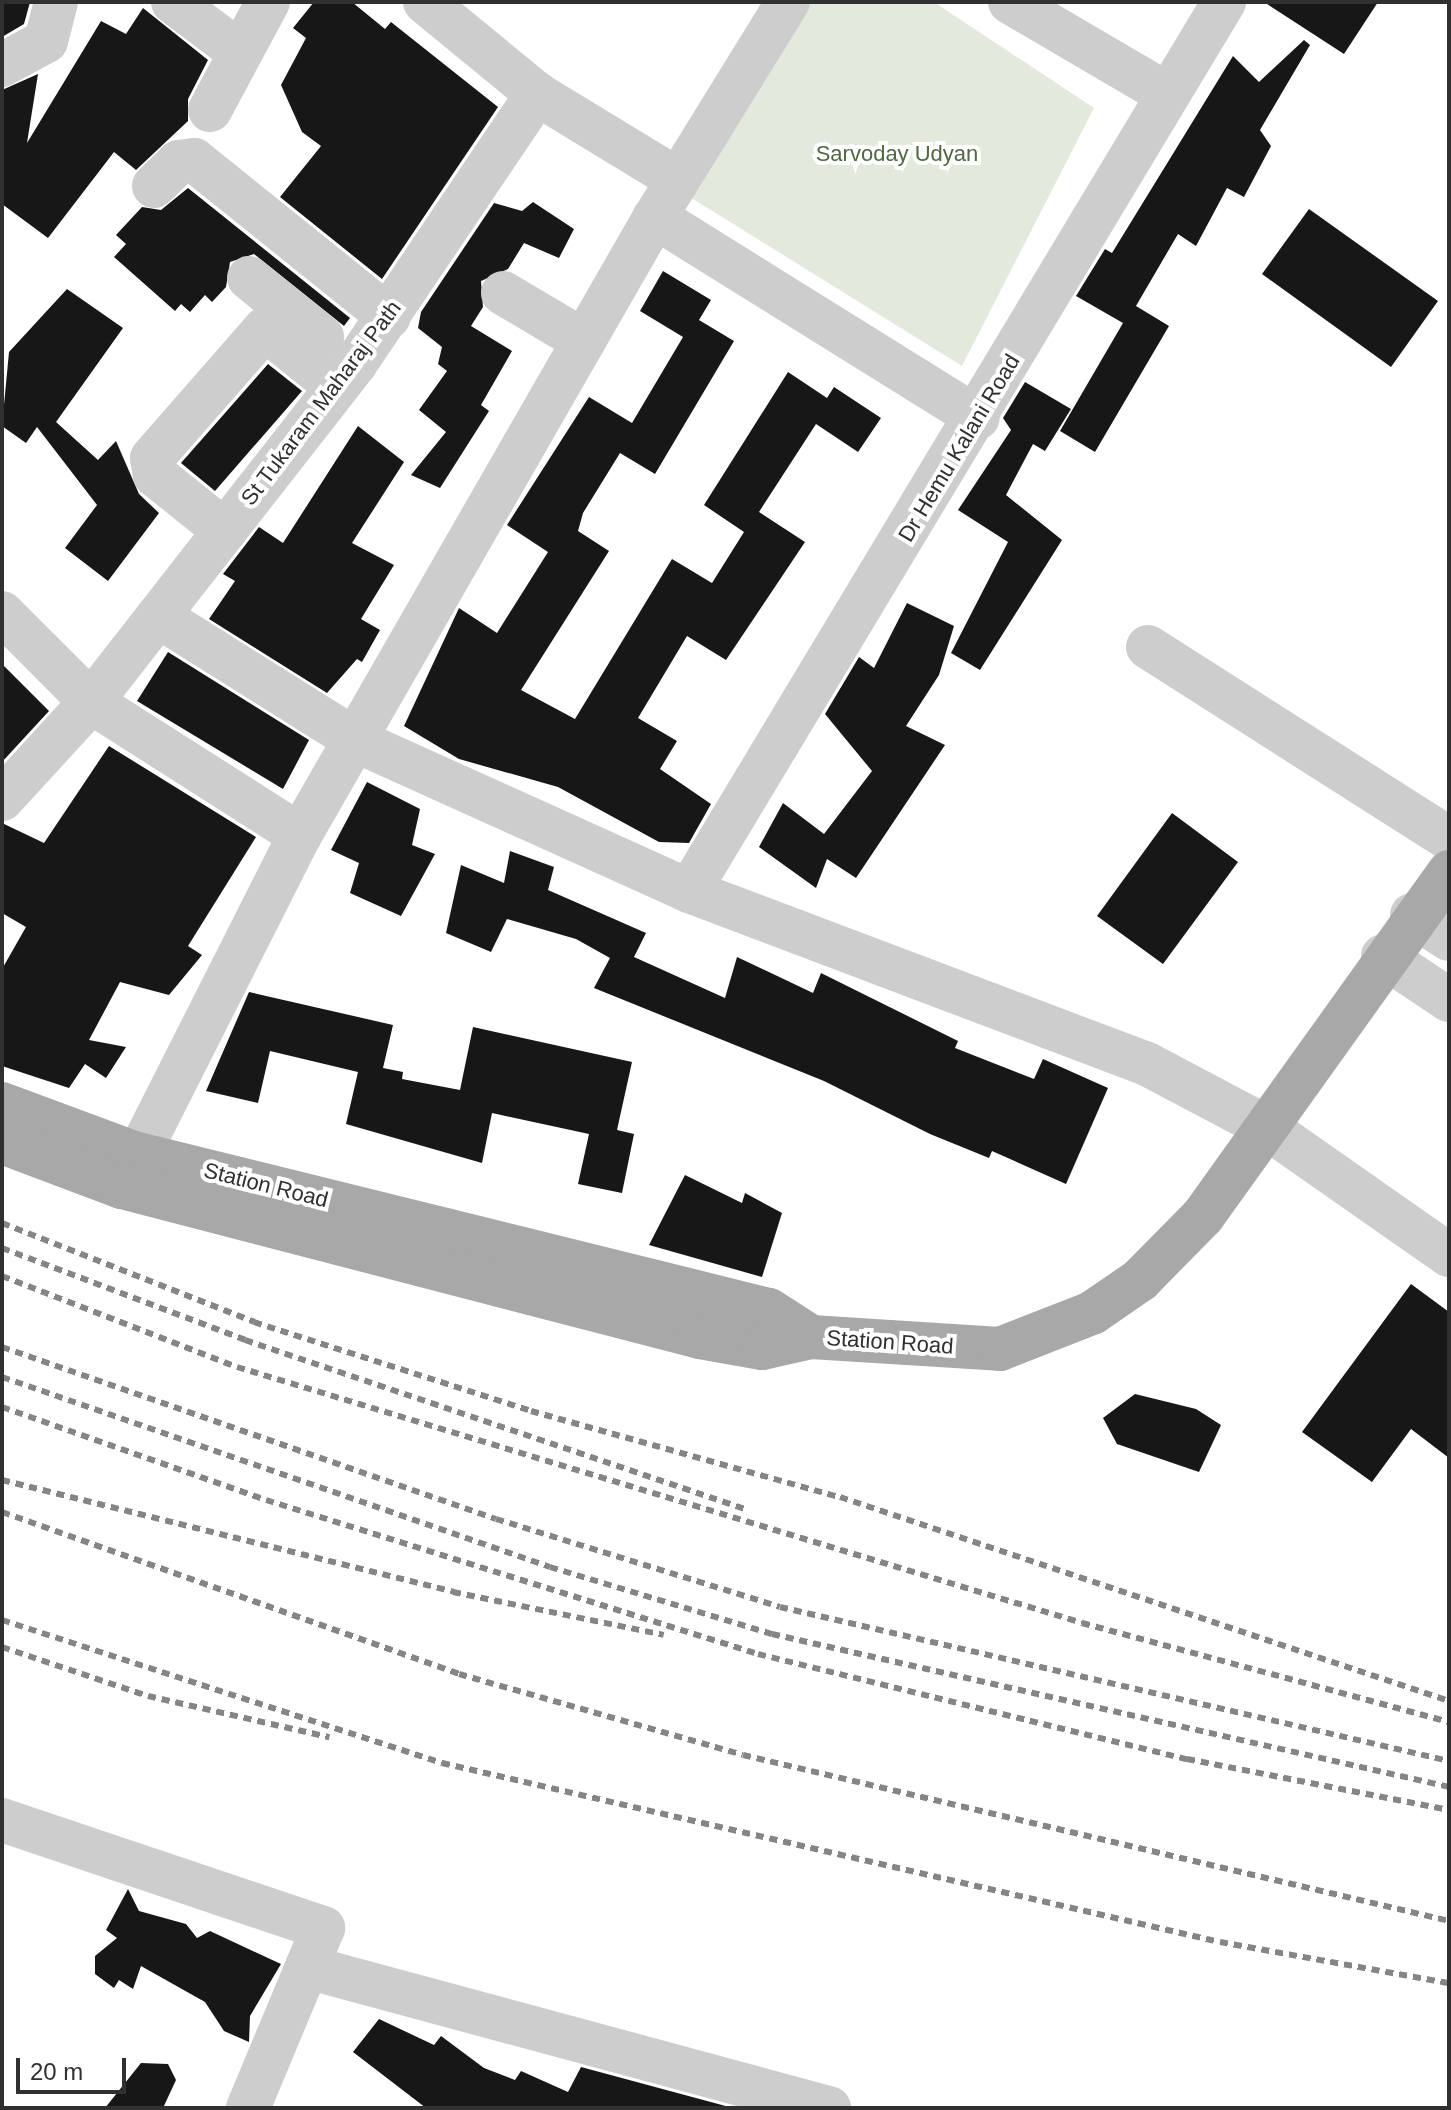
<!DOCTYPE html>
<html>
<head>
<meta charset="utf-8">
<style>
  body { margin:0 }
  #map { position:relative; width:1451px; height:2110px; overflow:hidden; background:#fff; font-family:Arial,sans-serif }
  div>[style] { position:absolute }
  .green>* { inset:0; background:#e3e9dd }
  .building>* { inset:0; background:#171717 }
  .minor>* { height:44px; margin:-22px; padding:0 22px; transform-origin:22px; border-radius:22px; background:#cdcdcd }
  .major>* { height:44px; margin:-22px; padding:0 22px; transform-origin:22px; border-radius:22px; background:#a8a8a8 }
  .rail>* { height:6px; margin-top:-3px; transform-origin:0; background:repeating-linear-gradient(90deg,#858585 0 8px,transparent 0 14px) }
  span { translate:-50% -50%; white-space:nowrap; text-align:center; line-height:1.15; -webkit-text-stroke:8px #fff; paint-order:stroke }
  .park-label { font-size:22px; color:#516841 }
  .street-label { font-size:22px; color:#303030 }
  .frame { position:absolute; inset:0; border:4px solid #303030; pointer-events:none }
  .scale { position:absolute; left:16px; top:2058px; width:110px; height:36px; box-sizing:border-box; border:4px solid #303030; border-top:0; padding-left:10px; font-size:24px; line-height:28px; white-space:nowrap; color:#303030; -webkit-text-stroke:6px #fff; paint-order:stroke }
</style>
</head>
<body>
<div id="map">
  <div class="green">
    <div style="clip-path:polygon(793px 2px,934px 2px,1094px 108px,962px 366px,685px 194px)"></div>
  </div>
  <div class="building">
    <div style="clip-path:polygon(2px 2px,30px 2px,24px 24px,2px 37px)"></div>
    <div style="clip-path:polygon(314px 2px,352px 2px,385px 29px,391px 22px,498px 107px,382px 279px,280px 197px,321px 146px,302px 132px,281px 85px,306px 38px,293px 28px)"></div>
    <div style="clip-path:polygon(1264px 2px,1378px 2px,1344px 54px)"></div>
    <div style="clip-path:polygon(143px 8px,208px 60px,188px 99px,188px 121px,136px 170px,114px 152px,48px 238px,2px 204px,2px 90px,38px 74px,27px 143px,101px 21px,126px 34px)"></div>
    <div style="clip-path:polygon(1304px 40px,1310px 45px,1260px 130px,1271px 146px,1244px 197px,1227px 188px,1196px 246px,1178px 234px,1136px 306px,1169px 326px,1095px 452px,1060px 431px,1123px 323px,1076px 296px,1105px 249px,1112px 253px,1233px 56px,1259px 82px)"></div>
    <div style="clip-path:polygon(188px 188px,350px 318px,344px 326px,254px 254px,230px 262px,226px 287px,212px 302px,205px 295px,190px 312px,181px 304px,175px 311px,114px 257px,126px 244px,116px 235px,142px 207px,161px 210px)"></div>
    <div style="clip-path:polygon(533px 202px,574px 229px,559px 258px,524px 243px,508px 269px,481px 281px,483px 307px,471px 326px,512px 351px,481px 405px,489px 411px,440px 488px,411px 475px,446px 432px,419px 410px,447px 371px,438px 364px,442px 347px,418px 328px,421px 312px,494px 203px,522px 211px)"></div>
    <div style="clip-path:polygon(1309px 209px,1438px 301px,1391px 367px,1262px 274px)"></div>
    <div style="clip-path:polygon(663px 271px,711px 300px,699px 320px,734px 341px,655px 474px,620px 453px,583px 513px,578px 531px,609px 551px,521px 690px,575px 719px,672px 559px,712px 583px,744px 532px,704px 505px,788px 372px,827px 398px,834px 387px,881px 418px,858px 452px,816px 424px,759px 512px,805px 542px,726px 660px,687px 636px,638px 718px,677px 741px,660px 769px,711px 804px,689px 843px,659px 842px,558px 787px,459px 759px,404px 726px,459px 608px,497px 633px,548px 552px,507px 525px,589px 397px,632px 423px,683px 337px,640px 311px)"></div>
    <div style="clip-path:polygon(67px 289px,123px 328px,56px 422px,98px 460px,116px 441px,139px 494px,159px 513px,108px 581px,65px 548px,97px 505px,37px 427px,26px 443px,2px 426px,9px 352px)"></div>
    <div style="clip-path:polygon(268px 364px,302px 391px,215px 491px,181px 463px)"></div>
    <div style="clip-path:polygon(1025px 382px,1071px 409px,1045px 451px,1033px 444px,1006px 495px,1062px 540px,980px 670px,951px 653px,1008px 542px,958px 510px,1011px 430px,1003px 418px)"></div>
    <div style="clip-path:polygon(358px 426px,404px 462px,352px 543px,394px 565px,361px 619px,380px 630px,362px 662px,357px 659px,327px 693px,209px 619px,235px 581px,223px 574px,259px 527px,283px 543px)"></div>
    <div style="clip-path:polygon(907px 603px,954px 626px,939px 675px,906px 726px,945px 745px,856px 878px,827px 859px,816px 888px,759px 847px,783px 803px,824px 834px,872px 771px,825px 714px,859px 657px,874px 668px)"></div>
    <div style="clip-path:polygon(168px 652px,309px 740px,283px 789px,137px 701px)"></div>
    <div style="clip-path:polygon(2px 664px,49px 711px,2px 762px)"></div>
    <div style="clip-path:polygon(109px 746px,256px 837px,188px 946px,202px 955px,169px 995px,120px 982px,89px 1040px,126px 1047px,106px 1078px,85px 1064px,69px 1088px,2px 1066px,2px 969px,26px 927px,2px 913px,2px 823px,44px 843px)"></div>
    <div style="clip-path:polygon(367px 782px,420px 809px,412px 845px,435px 854px,401px 916px,350px 893px,359px 863px,331px 850px)"></div>
    <div style="clip-path:polygon(1172px 813px,1238px 862px,1163px 964px,1097px 916px)"></div>
    <div style="clip-path:polygon(510px 851px,554px 867px,548px 890px,646px 933px,634px 957px,725px 998px,737px 957px,813px 993px,821px 973px,958px 1041px,955px 1048px,1034px 1079px,1043px 1059px,1108px 1088px,1066px 1184px,992px 1151px,989px 1158px,930px 1134px,824px 1081px,594px 988px,610px 958px,576px 939px,507px 919px,491px 952px,446px 933px,461px 865px,504px 883px)"></div>
    <div style="clip-path:polygon(249px 992px,393px 1025px,383px 1068px,403px 1072px,402px 1079px,460px 1090px,473px 1027px,632px 1062px,617px 1130px,634px 1134px,622px 1193px,578px 1184px,589px 1134px,492px 1113px,482px 1163px,346px 1124px,358px 1072px,270px 1051px,258px 1103px,206px 1091px)"></div>
    <div style="clip-path:polygon(685px 1175px,742px 1203px,745px 1193px,782px 1213px,762px 1277px,649px 1245px)"></div>
    <div style="clip-path:polygon(1411px 1284px,1449px 1312px,1449px 1458px,1411px 1429px,1372px 1482px,1302px 1432px)"></div>
    <div style="clip-path:polygon(1135px 1394px,1196px 1409px,1221px 1425px,1199px 1472px,1117px 1444px,1103px 1418px)"></div>
    <div style="clip-path:polygon(128px 1889px,139px 1911px,186px 1924px,197px 1938px,210px 1931px,281px 1964px,250px 2016px,249px 2042px,224px 2031px,205px 2002px,141px 1966px,133px 1989px,119px 1980px,114px 1988px,95px 1974px,95px 1956px,117px 1938px,106px 1930px)"></div>
    <div style="clip-path:polygon(379px 2019px,434px 2045px,441px 2036px,484px 2068px,515px 2080px,521px 2071px,568px 2092px,581px 2067px,733px 2108px,426px 2108px,353px 2052px)"></div>
    <div style="clip-path:polygon(141px 2063px,168px 2064px,176px 2080px,163px 2108px,105px 2108px)"></div>
  </div>
  <div class="minor">
    <div style="left:173px;top:2px;width:81px;rotate:37deg"></div>
    <div style="left:425px;top:2px;width:145px;rotate:39.4deg"></div>
    <div style="left:537px;top:94px;width:164px;rotate:31.3deg"></div>
    <div style="left:1010px;top:2px;width:182px;rotate:30.4deg"></div>
    <div style="left:2px;top:65px;width:50px;rotate:-28.6deg"></div>
    <div style="left:46px;top:41px;width:40px;rotate:-75.6deg"></div>
    <div style="left:210px;top:110px;width:123px;rotate:-61.8deg"></div>
    <div style="left:154px;top:186px;width:35px;rotate:-44deg"></div>
    <div style="left:179px;top:162px;width:15px;rotate:-8deg"></div>
    <div style="left:194px;top:160px;width:250px;rotate:38.8deg"></div>
    <div style="left:655px;top:217px;width:380px;rotate:31.9deg"></div>
    <div style="left:249px;top:278px;width:94px;rotate:38.9deg"></div>
    <div style="left:503px;top:293px;width:94px;rotate:30.7deg"></div>
    <div style="left:225px;top:531px;width:90px;rotate:-141.3deg"></div>
    <div style="left:155px;top:475px;width:17px;rotate:-100deg"></div>
    <div style="left:152px;top:458px;width:171px;rotate:-48.8deg"></div>
    <div style="left:265px;top:329px;width:92px;rotate:38.9deg"></div>
    <div style="left:2px;top:613px;width:126px;rotate:45deg"></div>
    <div style="left:91px;top:702px;width:248px;rotate:32.5deg"></div>
    <div style="left:158px;top:616px;width:235px;rotate:32.1deg"></div>
    <div style="left:357px;top:741px;width:364px;rotate:24.3deg"></div>
    <div style="left:689px;top:891px;width:490px;rotate:20.7deg"></div>
    <div style="left:1147px;top:1064px;width:135px;rotate:27.9deg"></div>
    <div style="left:1266px;top:1127px;width:223px;rotate:35deg"></div>
    <div style="left:1148px;top:647px;width:357px;rotate:32.5deg"></div>
    <div style="left:2px;top:799px;width:132px;rotate:-47.5deg"></div>
    <div style="left:91px;top:702px;width:429px;rotate:-52deg"></div>
    <div style="left:355px;top:364px;width:326px;rotate:-56deg"></div>
    <div style="left:689px;top:891px;width:1038px;rotate:-58.96deg"></div>
    <div style="left:1412px;top:915px;width:44px;rotate:33deg"></div>
    <div style="left:1383px;top:956px;width:79px;rotate:33.7deg"></div>
    <div style="left:122px;top:1187px;width:394px;rotate:-63.2deg"></div>
    <div style="left:300px;top:835px;width:713px;rotate:-60.13deg"></div>
    <div style="left:655px;top:217px;width:253px;rotate:-58.3deg"></div>
    <div style="left:2px;top:1820px;width:339px;rotate:18.6deg"></div>
    <div style="left:323px;top:1928px;width:42px;rotate:112.3deg"></div>
    <div style="left:307px;top:1967px;width:541px;rotate:15.12deg"></div>
    <div style="left:248px;top:2108px;width:153px;rotate:-67.3deg"></div>
  </div>
  <div class="major">
    <div style="left:2px;top:1104px;width:141px;rotate:20.4deg"></div>
    <div style="left:134px;top:1153px;width:654px;rotate:13.89deg"></div>
    <div style="left:769px;top:1310px;width:50px;rotate:32.7deg"></div>
    <div style="left:811px;top:1337px;width:189px;rotate:3.6deg"></div>
    <div style="left:1000px;top:1349px;width:99px;rotate:-21.4deg"></div>
    <div style="left:1092px;top:1313px;width:58px;rotate:-34.5deg"></div>
    <div style="left:1140px;top:1280px;width:90px;rotate:-45.5deg"></div>
    <div style="left:1203px;top:1216px;width:423px;rotate:-54.4deg"></div>
    <div style="left:2px;top:1142px;width:128px;rotate:20.6deg"></div>
    <div style="left:122px;top:1187px;width:597px;rotate:14.55deg"></div>
    <div style="left:700px;top:1337px;width:63px;rotate:10.1deg"></div>
    <div style="left:762px;top:1348px;width:50px;rotate:-12.7deg"></div>
  </div>
  <div class="rail">
    <div style="left:2px;top:1223px;width:271px;rotate:21.4deg"></div>
    <div style="left:254px;top:1322px;width:291px;rotate:17.8deg"></div>
    <div style="left:531px;top:1411px;width:321px;rotate:15.6deg"></div>
    <div style="left:840px;top:1497px;width:642px;rotate:18.52deg"></div>
    <div style="left:2px;top:1248px;width:260px;rotate:20.7deg"></div>
    <div style="left:245px;top:1340px;width:528px;rotate:18.68deg"></div>
    <div style="left:2px;top:1276px;width:252px;rotate:21.2deg"></div>
    <div style="left:237px;top:1367px;width:883px;rotate:16.85deg"></div>
    <div style="left:1082px;top:1623px;width:380px;rotate:15.1deg"></div>
    <div style="left:2px;top:1347px;width:523px;rotate:19.2deg"></div>
    <div style="left:496px;top:1519px;width:297px;rotate:17.2deg"></div>
    <div style="left:780px;top:1607px;width:686px;rotate:12.96deg"></div>
    <div style="left:2px;top:1377px;width:580px;rotate:19.12deg"></div>
    <div style="left:550px;top:1567px;width:232px;rotate:16.8deg"></div>
    <div style="left:772px;top:1634px;width:694px;rotate:12.73deg"></div>
    <div style="left:2px;top:1407px;width:280px;rotate:19.4deg"></div>
    <div style="left:266px;top:1500px;width:516px;rotate:17.38deg"></div>
    <div style="left:758px;top:1654px;width:442px;rotate:13.8deg"></div>
    <div style="left:1187px;top:1759px;width:267px;rotate:11deg"></div>
    <div style="left:2px;top:1480px;width:465px;rotate:13.9deg"></div>
    <div style="left:453px;top:1592px;width:215px;rotate:11.5deg"></div>
    <div style="left:2px;top:1512px;width:485px;rotate:19.5deg"></div>
    <div style="left:459px;top:1674px;width:295px;rotate:15.9deg"></div>
    <div style="left:743px;top:1755px;width:725px;rotate:13.23deg"></div>
    <div style="left:2px;top:1620px;width:463px;rotate:18deg"></div>
    <div style="left:442px;top:1763px;width:798px;rotate:12.96deg"></div>
    <div style="left:1220px;top:1942px;width:233px;rotate:10.2deg"></div>
    <div style="left:2px;top:1647px;width:154px;rotate:18.6deg"></div>
    <div style="left:148px;top:1696px;width:186px;rotate:12.8deg"></div>
  </div>
  <div class="park-label">
    <span style="left:897px;top:154px">Sarvoday Udyan</span>
  </div>
  <div class="street-label">
    <span style="left:321px;top:403px;rotate:-53deg">St Tukaram Maharaj Path</span>
    <span style="left:959px;top:448px;rotate:-59deg">Dr Hemu Kalani Road</span>
    <span style="left:266px;top:1185px;rotate:14deg">Station Road</span>
    <span style="left:890px;top:1342px;rotate:4deg">Station Road</span>
  </div>
  <div class="frame"></div>
  <div class="scale">20 m</div>
</div>
</body>
</html>
